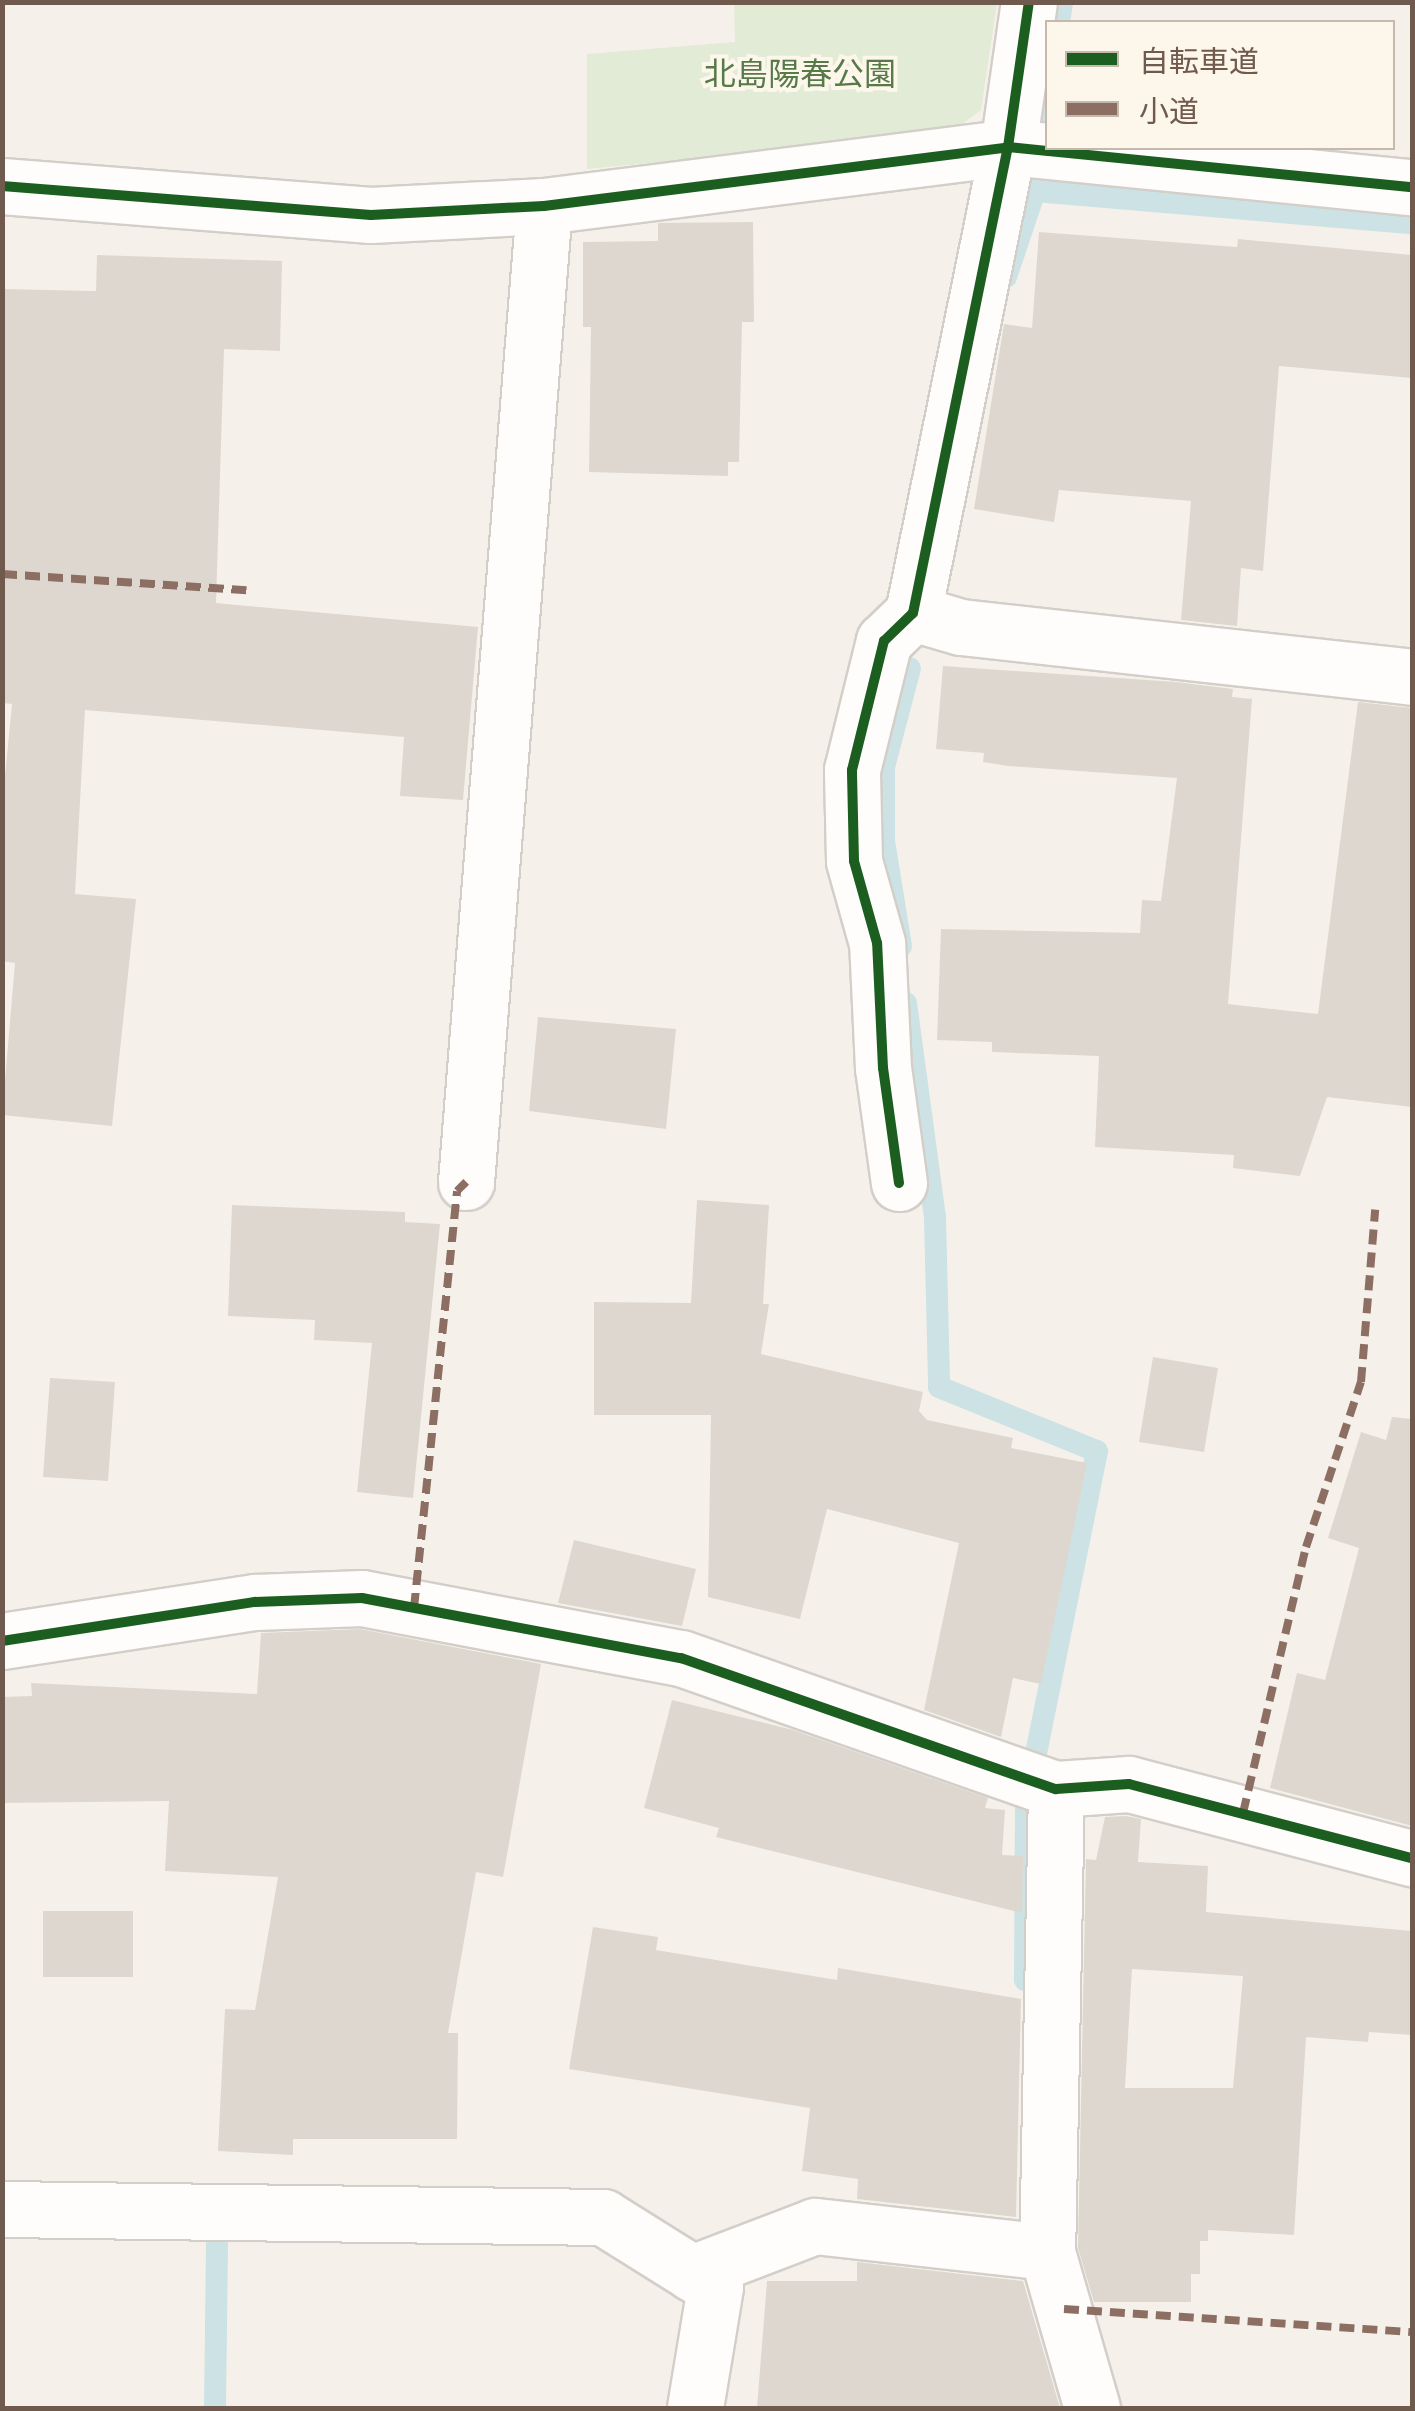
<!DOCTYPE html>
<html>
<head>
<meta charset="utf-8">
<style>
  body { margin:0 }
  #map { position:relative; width:1415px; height:2411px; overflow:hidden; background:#f5f1ea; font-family:"Asap Condensed","Noto Sans JP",sans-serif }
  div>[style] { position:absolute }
  .green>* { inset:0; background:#e2ebd6 }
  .stream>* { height:22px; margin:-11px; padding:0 11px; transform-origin:11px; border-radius:11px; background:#cce2e4 }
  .building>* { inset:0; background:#ded7d0 }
  .roads { filter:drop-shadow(2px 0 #d4cec8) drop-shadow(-2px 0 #d4cec8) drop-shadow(0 2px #d4cec8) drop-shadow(0 -2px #d4cec8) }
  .minor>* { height:55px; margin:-27.5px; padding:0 27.5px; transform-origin:27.5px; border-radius:27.5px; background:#fefdfc }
  .quiet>* { height:8px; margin-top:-4px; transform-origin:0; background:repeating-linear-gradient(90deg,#8d6e63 0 15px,transparent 0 23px) }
  .cycleway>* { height:10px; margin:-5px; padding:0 5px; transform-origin:5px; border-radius:5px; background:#1b5e20 }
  span { translate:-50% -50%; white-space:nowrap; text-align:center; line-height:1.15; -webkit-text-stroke:8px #fdf6eb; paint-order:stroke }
  .park-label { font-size:32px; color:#577a49 }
  .frame { position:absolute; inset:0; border:5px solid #705a4d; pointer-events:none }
  .legend { position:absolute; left:1045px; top:20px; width:350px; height:130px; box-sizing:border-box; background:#fdf6eb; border:2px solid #c5b8ac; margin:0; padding:12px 18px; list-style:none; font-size:30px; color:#705a4d }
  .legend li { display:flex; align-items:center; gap:20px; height:50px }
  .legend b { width:50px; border:2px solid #c5b8ac }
</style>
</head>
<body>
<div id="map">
  <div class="green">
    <div style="clip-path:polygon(734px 3px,997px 3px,981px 110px,949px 134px,587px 169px,587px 54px,735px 42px)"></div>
  </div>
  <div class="stream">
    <div style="left:1059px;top:22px;width:20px;rotate:-81deg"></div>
    <div style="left:1044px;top:127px;width:26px;rotate:-81deg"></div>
    <div style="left:1006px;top:277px;width:91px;rotate:-71.4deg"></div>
    <div style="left:1035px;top:191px;width:378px;rotate:4.9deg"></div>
    <div style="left:901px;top:946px;width:106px;rotate:-99.2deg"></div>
    <div style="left:884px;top:841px;width:74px;rotate:-90deg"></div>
    <div style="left:884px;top:767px;width:102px;rotate:-75.3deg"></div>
    <div style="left:906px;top:1003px;width:217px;rotate:82.3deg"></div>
    <div style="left:935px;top:1218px;width:169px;rotate:88.6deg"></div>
    <div style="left:939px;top:1387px;width:170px;rotate:22.1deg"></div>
    <div style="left:1097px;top:1451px;width:314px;rotate:101.4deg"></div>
    <div style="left:1025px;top:1980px;width:170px;rotate:-89.7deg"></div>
    <div style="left:215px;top:2408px;width:163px;rotate:-89.3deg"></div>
  </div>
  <div class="building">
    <div style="clip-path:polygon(753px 222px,754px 322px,742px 322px,739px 462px,728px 462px,728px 476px,589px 472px,591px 327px,583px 327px,583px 242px,658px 241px,658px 223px)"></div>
    <div style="clip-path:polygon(1039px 232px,1237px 247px,1238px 239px,1412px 255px,1412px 378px,1279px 366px,1263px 571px,1241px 568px,1237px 626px,1181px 620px,1191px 501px,1059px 490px,1054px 522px,974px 509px,1004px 324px,1032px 328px)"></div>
    <div style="clip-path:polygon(97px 255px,282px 261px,280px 351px,224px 349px,216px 603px,478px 627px,463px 800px,400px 796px,404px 737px,85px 710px,75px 894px,136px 899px,112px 1126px,2px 1115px,15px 963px,2px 961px,2px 807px,12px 704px,2px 703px,2px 289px,96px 291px)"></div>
    <div style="clip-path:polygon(943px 666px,1176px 682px,1233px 689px,1232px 697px,1252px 699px,1228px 1004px,1318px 1014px,1358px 702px,1412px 708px,1412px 1107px,1327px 1097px,1300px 1176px,1233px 1168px,1234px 1155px,1095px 1147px,1099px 1056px,992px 1052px,992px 1042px,937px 1040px,941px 929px,1140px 933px,1142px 900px,1161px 901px,1177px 778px,1008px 766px,983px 762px,984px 753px,936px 749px)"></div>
    <div style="clip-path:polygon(538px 1017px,676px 1029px,666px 1129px,529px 1111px)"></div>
    <div style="clip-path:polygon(697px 1200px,769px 1205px,763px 1304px,769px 1304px,761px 1354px,923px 1392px,919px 1411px,927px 1420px,1013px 1438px,1011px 1448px,1087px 1463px,1041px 1684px,1013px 1678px,1001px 1737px,924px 1710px,959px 1543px,827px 1509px,800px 1619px,708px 1597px,711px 1415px,594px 1415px,594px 1302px,691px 1303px)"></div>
    <div style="clip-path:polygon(232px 1205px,405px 1212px,405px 1222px,440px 1224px,413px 1498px,357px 1492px,372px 1343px,314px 1340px,315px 1320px,228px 1316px)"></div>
    <div style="clip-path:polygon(1153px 1357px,1218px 1368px,1204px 1452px,1139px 1442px)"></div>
    <div style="clip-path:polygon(50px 1378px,115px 1382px,108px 1481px,43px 1477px)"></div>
    <div style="clip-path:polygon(1392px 1417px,1412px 1419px,1412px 1826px,1270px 1788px,1297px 1673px,1325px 1680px,1359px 1548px,1328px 1538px,1361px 1432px,1386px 1440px)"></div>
    <div style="clip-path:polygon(574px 1540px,696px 1569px,682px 1626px,558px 1603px)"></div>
    <div style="clip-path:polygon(360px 1629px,541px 1664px,503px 1877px,476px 1872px,448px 2033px,458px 2033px,457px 2139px,293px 2139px,293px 2155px,218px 2151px,225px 2009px,255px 2010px,278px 1877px,165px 1871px,169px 1801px,2px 1803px,2px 1697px,32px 1696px,31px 1683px,257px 1694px,261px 1633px)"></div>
    <div style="clip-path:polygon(672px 1700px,793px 1730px,988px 1798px,985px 1808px,1005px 1810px,1002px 1855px,1023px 1856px,1022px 1913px,716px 1837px,719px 1828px,644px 1808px)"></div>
    <div style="clip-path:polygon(evenodd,1126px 1816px,1141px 1819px,1138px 1862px,1208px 1866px,1206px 1912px,1412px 1931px,1412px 2035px,1369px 2032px,1368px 2042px,1306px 2037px,1294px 2235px,1208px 2230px,1208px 2241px,1200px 2241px,1200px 2274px,1191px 2274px,1191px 2302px,1094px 2302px,1078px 2248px,1086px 1859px,1096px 1860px,1105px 1817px,1126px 1816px,1132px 1969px,1243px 1976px,1233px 2088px,1125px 2088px,1132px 1969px)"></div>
    <div style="clip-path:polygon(43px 1911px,133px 1911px,133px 1977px,43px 1977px)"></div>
    <div style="clip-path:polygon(593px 1927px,658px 1937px,656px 1950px,837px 1980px,838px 1968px,1021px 1999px,1016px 2217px,857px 2199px,858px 2179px,802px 2171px,810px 2108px,569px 2069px)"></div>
    <div style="clip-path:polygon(857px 2262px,1023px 2281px,1060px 2408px,757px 2408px,767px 2281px,857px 2281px)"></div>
  </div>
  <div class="roads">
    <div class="minor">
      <div style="left:2px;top:186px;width:370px;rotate:4.5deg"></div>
      <div style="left:371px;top:215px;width:173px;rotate:-3deg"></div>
      <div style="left:544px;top:206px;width:468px;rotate:-7.2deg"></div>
      <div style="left:1008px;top:147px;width:406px;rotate:5.7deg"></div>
      <div style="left:913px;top:613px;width:50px;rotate:16.3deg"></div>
      <div style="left:961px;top:627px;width:454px;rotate:6.3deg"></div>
      <div style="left:466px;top:1182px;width:979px;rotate:-85.43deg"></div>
      <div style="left:899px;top:1183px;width:116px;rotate:-97.9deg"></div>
      <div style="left:883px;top:1068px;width:125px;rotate:-92.7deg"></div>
      <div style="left:877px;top:943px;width:85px;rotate:-105.7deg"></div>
      <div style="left:854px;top:861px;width:91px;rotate:-91.3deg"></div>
      <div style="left:852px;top:770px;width:133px;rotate:-76.1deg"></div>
      <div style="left:884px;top:641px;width:40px;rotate:-44deg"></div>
      <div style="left:913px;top:613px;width:476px;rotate:-78.5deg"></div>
      <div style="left:1008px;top:147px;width:147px;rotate:-81.8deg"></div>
      <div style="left:2px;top:1641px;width:256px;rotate:-8.8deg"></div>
      <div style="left:255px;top:1602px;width:107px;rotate:-2.1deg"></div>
      <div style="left:362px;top:1598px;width:325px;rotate:10.7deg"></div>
      <div style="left:681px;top:1658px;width:397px;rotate:19.3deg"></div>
      <div style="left:1056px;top:1789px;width:73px;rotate:-3.9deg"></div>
      <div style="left:1129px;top:1784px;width:293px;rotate:14.7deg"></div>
      <div style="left:1056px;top:1789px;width:463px;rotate:91.1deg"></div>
      <div style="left:1047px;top:2252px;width:162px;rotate:73.9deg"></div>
      <div style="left:2px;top:2209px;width:601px;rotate:0.76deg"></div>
      <div style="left:603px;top:2217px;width:132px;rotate:32deg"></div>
      <div style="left:715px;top:2287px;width:123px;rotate:99.4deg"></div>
      <div style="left:692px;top:2273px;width:132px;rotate:-20.9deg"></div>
      <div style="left:815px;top:2226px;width:233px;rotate:6.4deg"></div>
    </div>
  </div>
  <div class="quiet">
    <div style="left:2px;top:574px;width:245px;rotate:3.8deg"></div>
    <div style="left:414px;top:1608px;width:419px;rotate:-84.1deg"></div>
    <div style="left:457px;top:1191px;width:13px;rotate:-45deg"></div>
    <div style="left:1243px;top:1813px;width:273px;rotate:-76.7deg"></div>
    <div style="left:1306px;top:1547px;width:174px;rotate:-71.6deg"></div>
    <div style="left:1361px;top:1382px;width:173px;rotate:-85.3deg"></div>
    <div style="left:1064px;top:2309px;width:349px;rotate:3.8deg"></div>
  </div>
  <div class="cycleway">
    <div style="left:2px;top:186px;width:370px;rotate:4.5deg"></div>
    <div style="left:371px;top:215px;width:173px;rotate:-3deg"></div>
    <div style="left:544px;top:206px;width:468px;rotate:-7.2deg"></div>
    <div style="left:1008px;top:147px;width:406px;rotate:5.7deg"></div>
    <div style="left:899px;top:1183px;width:116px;rotate:-97.9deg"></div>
    <div style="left:883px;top:1068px;width:125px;rotate:-92.7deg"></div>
    <div style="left:877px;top:943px;width:85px;rotate:-105.7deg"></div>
    <div style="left:854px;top:861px;width:91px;rotate:-91.3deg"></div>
    <div style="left:852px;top:770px;width:133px;rotate:-76.1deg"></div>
    <div style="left:884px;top:641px;width:40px;rotate:-44deg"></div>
    <div style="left:913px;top:613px;width:476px;rotate:-78.5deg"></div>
    <div style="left:1008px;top:147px;width:147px;rotate:-81.8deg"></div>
    <div style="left:2px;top:1641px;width:256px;rotate:-8.8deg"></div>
    <div style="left:255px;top:1602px;width:107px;rotate:-2.1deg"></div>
    <div style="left:362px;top:1598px;width:325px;rotate:10.7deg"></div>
    <div style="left:681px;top:1658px;width:397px;rotate:19.3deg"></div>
    <div style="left:1056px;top:1789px;width:73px;rotate:-3.9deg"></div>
    <div style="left:1129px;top:1784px;width:293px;rotate:14.7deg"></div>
  </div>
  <div class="park-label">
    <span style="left:800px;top:74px">北島陽春公園</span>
  </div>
  <div class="frame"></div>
  <ul class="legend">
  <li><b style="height:12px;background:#1b5e20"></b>自転車道</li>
  <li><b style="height:12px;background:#8d6e63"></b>小道</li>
  </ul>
</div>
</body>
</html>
